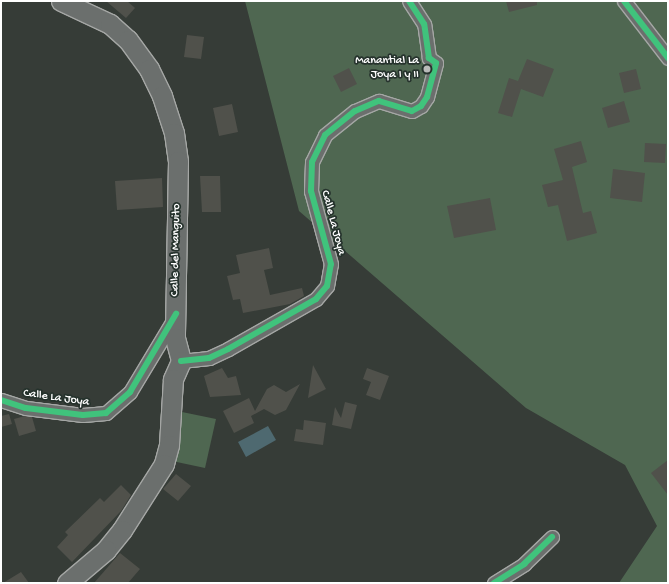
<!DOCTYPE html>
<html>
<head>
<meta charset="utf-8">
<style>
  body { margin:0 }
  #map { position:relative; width:669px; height:584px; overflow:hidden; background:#363c37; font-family:"Gochi Hand",sans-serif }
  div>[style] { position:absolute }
  .green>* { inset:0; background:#4f6751 }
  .water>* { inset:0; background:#4e6970 }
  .building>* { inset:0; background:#50514b }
  .roads { filter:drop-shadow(1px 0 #a5a7a5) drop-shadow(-1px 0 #a5a7a5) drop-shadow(0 1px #a5a7a5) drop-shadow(0 -1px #a5a7a5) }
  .street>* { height:13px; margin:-6.5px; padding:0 6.5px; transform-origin:6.5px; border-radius:6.5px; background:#6b6f6d }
  .secondary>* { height:19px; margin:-9.5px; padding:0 9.5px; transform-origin:9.5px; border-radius:9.5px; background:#6b6f6d }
  .cycleway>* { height:6px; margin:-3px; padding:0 3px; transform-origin:3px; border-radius:3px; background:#40c37c }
  .dots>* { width:11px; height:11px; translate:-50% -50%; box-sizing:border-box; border:2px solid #26332d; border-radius:50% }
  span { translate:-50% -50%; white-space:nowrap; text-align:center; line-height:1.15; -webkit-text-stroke:3.5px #26332d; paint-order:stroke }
  .poi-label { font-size:12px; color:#fff }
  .right { translate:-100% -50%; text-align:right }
  .street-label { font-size:12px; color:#fff }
  .frame { position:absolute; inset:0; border:2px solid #fff; pointer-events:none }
</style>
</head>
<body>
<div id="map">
  <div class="green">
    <div style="clip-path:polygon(245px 1px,668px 1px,668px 583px,619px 583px,657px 526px,625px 465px,526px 408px,299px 211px)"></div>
    <div style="clip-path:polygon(182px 412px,216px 419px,205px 468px,172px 461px)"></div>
  </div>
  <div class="water">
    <div style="clip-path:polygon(268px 426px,276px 440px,246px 457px,238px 442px)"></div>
  </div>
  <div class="building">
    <div style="clip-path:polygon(106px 1px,127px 1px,135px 8px,126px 18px)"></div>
    <div style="clip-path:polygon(506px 1px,537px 1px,537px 5px,509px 12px)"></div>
    <div style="clip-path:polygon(187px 35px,204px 37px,201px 59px,184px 57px)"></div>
    <div style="clip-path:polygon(527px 59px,554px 69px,543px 97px,521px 89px,512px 117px,498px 113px,509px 78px,518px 81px)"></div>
    <div style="clip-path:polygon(349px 68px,357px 84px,341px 92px,333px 76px)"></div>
    <div style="clip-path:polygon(636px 69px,641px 89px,624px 93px,619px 73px)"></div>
    <div style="clip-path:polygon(624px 101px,630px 122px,608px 128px,602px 108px)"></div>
    <div style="clip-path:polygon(232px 104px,238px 132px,219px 136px,213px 108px)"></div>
    <div style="clip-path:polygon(581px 141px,587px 162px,572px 167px,583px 213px,591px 211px,597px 233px,567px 241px,558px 205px,548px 207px,542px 185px,563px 180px,554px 149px)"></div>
    <div style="clip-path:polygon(645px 143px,666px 144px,665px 163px,644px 162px)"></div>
    <div style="clip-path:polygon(613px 169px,645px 173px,642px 202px,610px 198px)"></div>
    <div style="clip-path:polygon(200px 176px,220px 176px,221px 212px,202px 212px)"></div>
    <div style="clip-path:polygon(162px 178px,163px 207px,117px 210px,115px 181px)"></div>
    <div style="clip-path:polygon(490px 198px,496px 230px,454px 238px,447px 206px)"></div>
    <div style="clip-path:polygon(269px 248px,273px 268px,264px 270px,270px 295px,302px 288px,304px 296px,290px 304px,243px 313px,240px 299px,233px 300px,227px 276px,240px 273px,236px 255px)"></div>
    <div style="clip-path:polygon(313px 365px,326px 389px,308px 398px)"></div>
    <div style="clip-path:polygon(222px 368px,228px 378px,236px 376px,241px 395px,210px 397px,204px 376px)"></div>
    <div style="clip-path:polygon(367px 368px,389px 376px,380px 400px,366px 395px,371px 382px,363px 379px)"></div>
    <div style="clip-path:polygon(300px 384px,286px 410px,275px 415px,264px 409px,251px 416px,254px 423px,234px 433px,223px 411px,249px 398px,255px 411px,267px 389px,274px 385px,286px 392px)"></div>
    <div style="clip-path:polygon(345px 402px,357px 405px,351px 429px,332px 425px,335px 407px,341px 418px)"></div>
    <div style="clip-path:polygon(9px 414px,12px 424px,1px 427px,1px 416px)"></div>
    <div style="clip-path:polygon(25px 416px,32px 417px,36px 431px,19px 436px,14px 419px)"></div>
    <div style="clip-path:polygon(304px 420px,326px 423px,323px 445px,294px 441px,296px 429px,303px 430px)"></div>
    <div style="clip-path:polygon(668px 460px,668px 495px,651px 473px)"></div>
    <div style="clip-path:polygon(176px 474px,191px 486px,178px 501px,163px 489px)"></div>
    <div style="clip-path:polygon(121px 485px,131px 495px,121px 511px,72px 562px,57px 547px,68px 535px,65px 532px,100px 498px,104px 502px)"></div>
    <div style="clip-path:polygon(120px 553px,140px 569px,128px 583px,94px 583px)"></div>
    <div style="clip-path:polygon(21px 572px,29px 583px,3px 583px)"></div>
  </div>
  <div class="roads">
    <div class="street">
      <div style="left:624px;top:1px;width:72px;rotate:52.3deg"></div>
      <div style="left:181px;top:361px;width:28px;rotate:-6deg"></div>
      <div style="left:209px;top:358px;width:21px;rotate:-25deg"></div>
      <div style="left:228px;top:349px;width:101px;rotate:-29.6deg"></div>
      <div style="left:316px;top:299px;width:17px;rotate:-50deg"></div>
      <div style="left:327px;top:286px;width:22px;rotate:-80deg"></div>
      <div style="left:331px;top:264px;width:76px;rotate:-105.3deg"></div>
      <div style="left:311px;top:191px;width:29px;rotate:-88deg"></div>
      <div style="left:312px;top:162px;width:30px;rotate:-64deg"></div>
      <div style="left:325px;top:135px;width:38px;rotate:-39deg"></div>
      <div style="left:355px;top:111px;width:26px;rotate:-23deg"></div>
      <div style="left:379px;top:101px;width:34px;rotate:17deg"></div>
      <div style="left:412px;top:111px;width:10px;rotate:-29deg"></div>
      <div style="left:421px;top:106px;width:11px;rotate:-56deg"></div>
      <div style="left:427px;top:97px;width:35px;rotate:-75deg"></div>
      <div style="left:436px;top:63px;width:9px;rotate:-144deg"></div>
      <div style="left:429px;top:58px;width:34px;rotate:-98deg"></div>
      <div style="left:424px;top:24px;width:27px;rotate:-123deg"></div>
      <div style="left:1px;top:400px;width:26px;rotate:18deg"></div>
      <div style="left:26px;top:408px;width:57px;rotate:7deg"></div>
      <div style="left:83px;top:415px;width:23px;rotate:-5deg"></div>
      <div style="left:106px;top:413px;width:32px;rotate:-41deg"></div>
      <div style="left:130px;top:392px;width:85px;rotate:-58.9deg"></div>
      <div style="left:494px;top:583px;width:36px;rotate:-32deg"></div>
      <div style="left:524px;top:564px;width:39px;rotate:-44deg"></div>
    </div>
    <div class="secondary">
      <div style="left:61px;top:1px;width:54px;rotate:25.1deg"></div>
      <div style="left:110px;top:24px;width:24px;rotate:42deg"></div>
      <div style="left:128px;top:40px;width:36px;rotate:54deg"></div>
      <div style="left:149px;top:69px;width:30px;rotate:64deg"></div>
      <div style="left:162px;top:96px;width:39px;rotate:72deg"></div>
      <div style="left:174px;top:133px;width:28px;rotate:82deg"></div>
      <div style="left:178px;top:161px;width:177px;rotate:91deg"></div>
      <div style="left:175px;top:338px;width:24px;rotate:75deg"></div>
      <div style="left:181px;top:361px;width:20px;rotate:114deg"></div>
      <div style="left:173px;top:379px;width:66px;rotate:93.5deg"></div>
      <div style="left:169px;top:445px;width:20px;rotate:105deg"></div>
      <div style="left:164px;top:464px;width:78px;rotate:122.5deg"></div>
      <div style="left:122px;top:530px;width:26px;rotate:129deg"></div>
      <div style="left:106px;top:550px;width:51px;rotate:139.8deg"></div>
    </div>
  </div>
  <div class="cycleway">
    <div style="left:624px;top:1px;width:72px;rotate:52.3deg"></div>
    <div style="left:181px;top:361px;width:28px;rotate:-6deg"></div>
    <div style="left:209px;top:358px;width:21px;rotate:-25deg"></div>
    <div style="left:228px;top:349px;width:101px;rotate:-29.6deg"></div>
    <div style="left:316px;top:299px;width:17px;rotate:-50deg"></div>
    <div style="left:327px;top:286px;width:22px;rotate:-80deg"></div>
    <div style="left:331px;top:264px;width:76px;rotate:-105.3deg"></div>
    <div style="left:311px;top:191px;width:29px;rotate:-88deg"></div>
    <div style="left:312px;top:162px;width:30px;rotate:-64deg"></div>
    <div style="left:325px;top:135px;width:38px;rotate:-39deg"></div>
    <div style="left:355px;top:111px;width:26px;rotate:-23deg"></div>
    <div style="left:379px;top:101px;width:34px;rotate:17deg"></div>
    <div style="left:412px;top:111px;width:10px;rotate:-29deg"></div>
    <div style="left:421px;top:106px;width:11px;rotate:-56deg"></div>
    <div style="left:427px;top:97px;width:35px;rotate:-75deg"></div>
    <div style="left:436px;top:63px;width:9px;rotate:-144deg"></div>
    <div style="left:429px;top:58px;width:34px;rotate:-98deg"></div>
    <div style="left:424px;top:24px;width:27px;rotate:-123deg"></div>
    <div style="left:1px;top:400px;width:26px;rotate:18deg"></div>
    <div style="left:26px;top:408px;width:57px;rotate:7deg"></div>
    <div style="left:83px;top:415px;width:23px;rotate:-5deg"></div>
    <div style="left:106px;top:413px;width:32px;rotate:-41deg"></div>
    <div style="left:130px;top:392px;width:91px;rotate:-59.5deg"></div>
    <div style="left:494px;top:583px;width:36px;rotate:-32deg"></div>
    <div style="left:524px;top:564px;width:39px;rotate:-44deg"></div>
  </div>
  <div class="dots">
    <div style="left:427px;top:69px;background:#b9bbb9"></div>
  </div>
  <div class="poi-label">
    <span class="right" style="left:419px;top:69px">Manantial La<br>Joya I y II</span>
  </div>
  <div class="street-label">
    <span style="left:332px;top:223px;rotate:75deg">Calle La Joya</span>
    <span style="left:177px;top:250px;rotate:-89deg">Calle del Manguito</span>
    <span style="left:56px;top:399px;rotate:8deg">Calle La Joya</span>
  </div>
  <div class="frame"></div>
</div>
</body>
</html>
